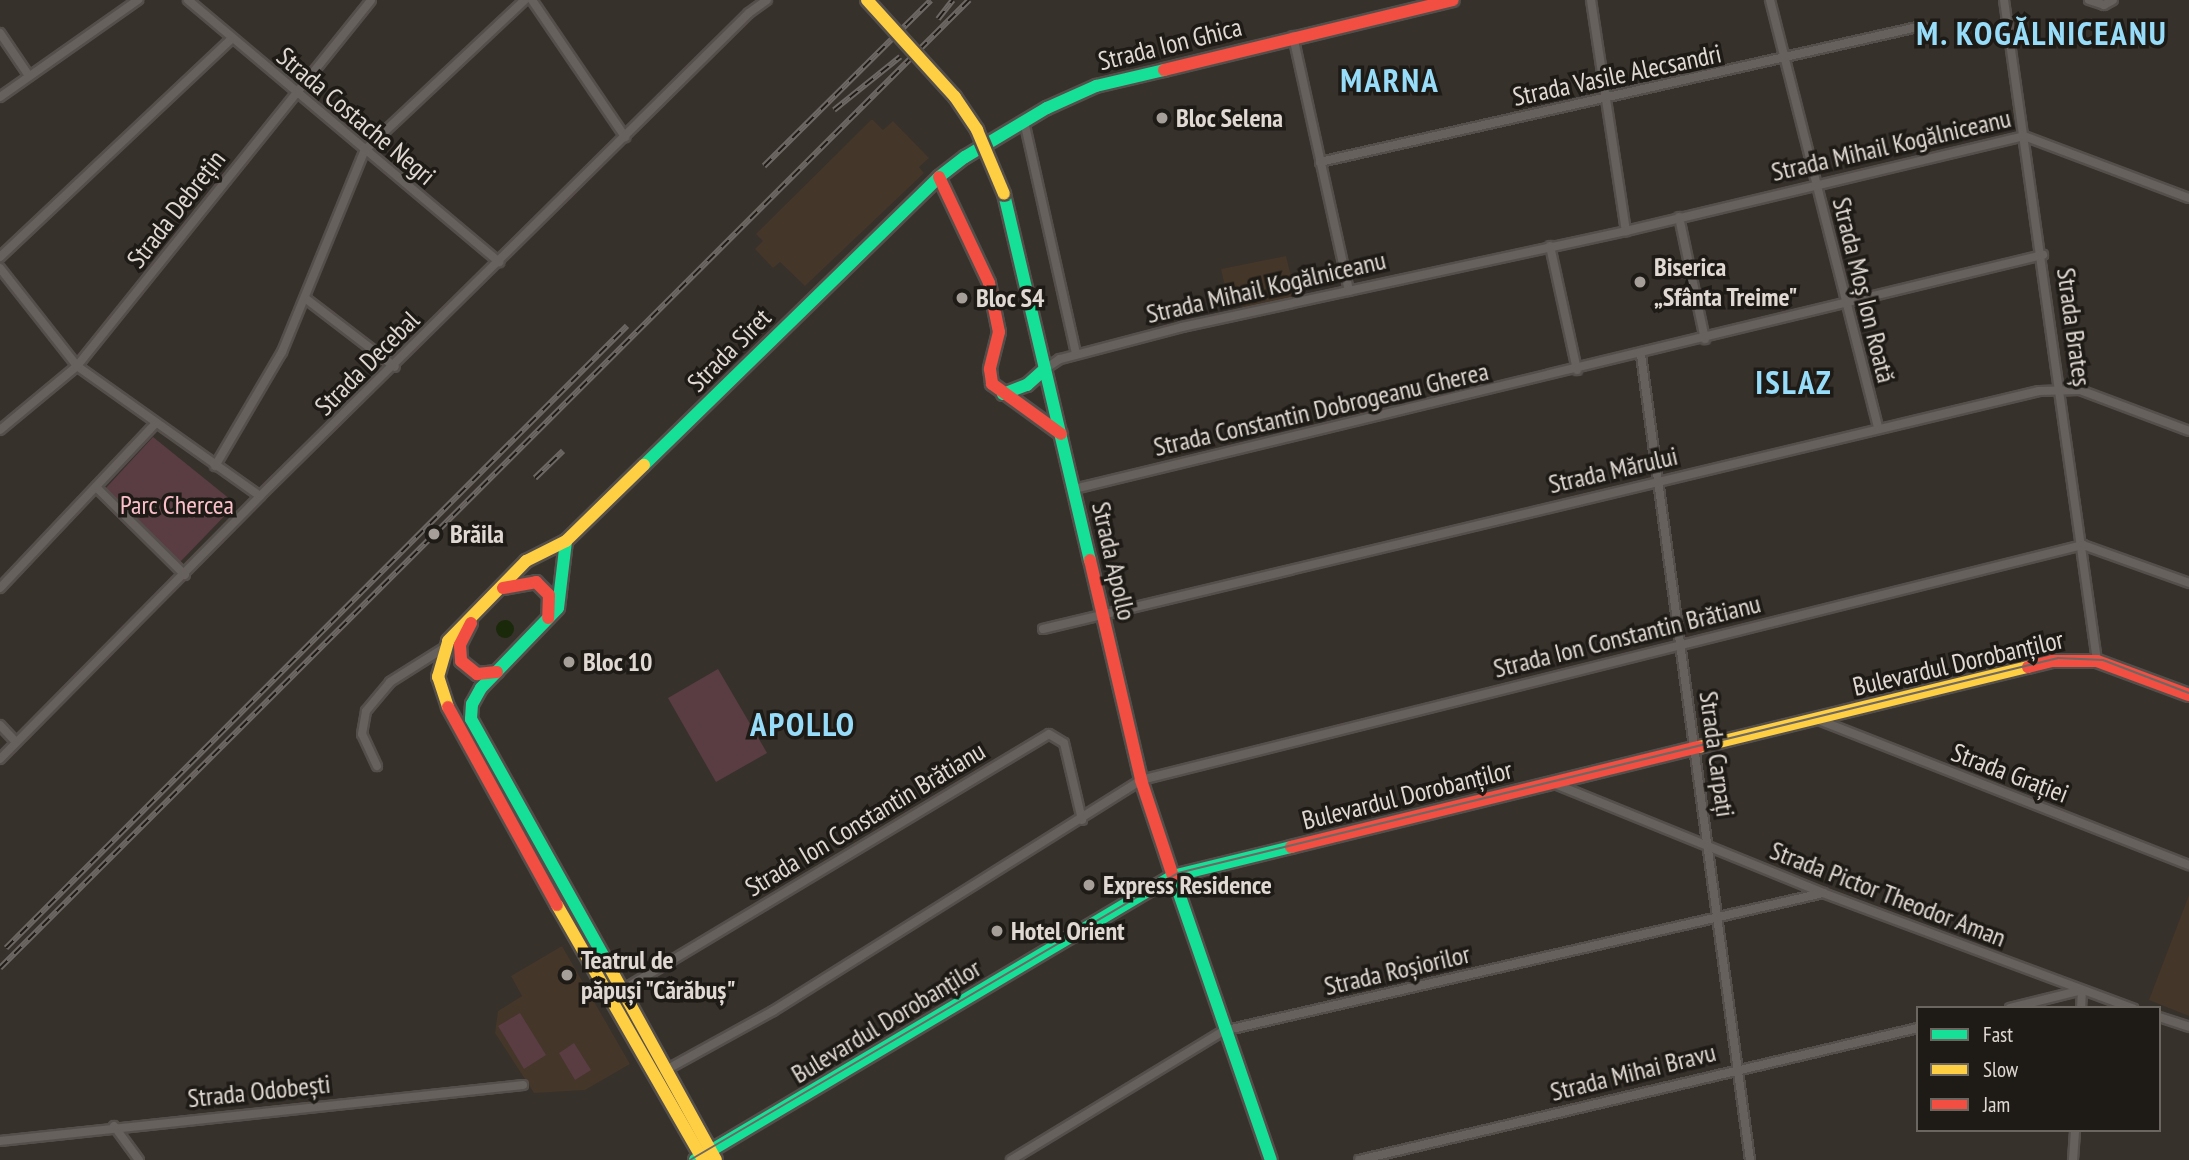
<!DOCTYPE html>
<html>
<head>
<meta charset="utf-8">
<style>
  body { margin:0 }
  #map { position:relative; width:2189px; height:1160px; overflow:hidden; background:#37312c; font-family:"PT Sans Narrow",sans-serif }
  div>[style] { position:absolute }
  .built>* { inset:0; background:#443629 }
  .green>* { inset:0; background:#5a3d42 }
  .water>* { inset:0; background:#1b290b }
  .round { border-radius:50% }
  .roads { filter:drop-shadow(2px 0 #554f4b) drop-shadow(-2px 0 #554f4b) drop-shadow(0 2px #554f4b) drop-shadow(0 -2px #554f4b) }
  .street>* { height:8px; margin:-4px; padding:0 4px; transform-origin:4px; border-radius:4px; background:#67615e }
  .fast>* { height:12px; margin:-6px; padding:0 6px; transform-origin:6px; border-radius:6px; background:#16e098 }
  .slow>* { height:12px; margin:-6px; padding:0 6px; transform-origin:6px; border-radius:6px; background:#ffcf43 }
  .jam>* { height:12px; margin:-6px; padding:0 6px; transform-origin:6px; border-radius:6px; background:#f24e42 }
  .tram>* { height:2px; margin:-1px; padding:0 1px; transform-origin:1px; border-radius:1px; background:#6e6864 }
  .rail>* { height:6px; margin-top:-3px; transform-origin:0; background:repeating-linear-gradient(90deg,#1e1a15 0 10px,#6e6864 0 20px); box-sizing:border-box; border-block:2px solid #6e6864 }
  .bridges { filter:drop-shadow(2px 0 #554f4b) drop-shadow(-2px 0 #554f4b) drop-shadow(0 2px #554f4b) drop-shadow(0 -2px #554f4b) }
  .slow-bridge>* { height:12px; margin:-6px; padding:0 6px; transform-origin:6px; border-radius:6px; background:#ffcf43 }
  .dots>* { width:19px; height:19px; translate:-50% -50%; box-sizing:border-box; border:4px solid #1e1a15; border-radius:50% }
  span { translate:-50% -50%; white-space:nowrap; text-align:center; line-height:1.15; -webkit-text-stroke:7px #1e1a15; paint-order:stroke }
  .street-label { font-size:26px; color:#e0d9d3 }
  .poi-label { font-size:26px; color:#e0d9d3; font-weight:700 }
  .left { translate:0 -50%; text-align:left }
  .park-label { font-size:26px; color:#fcc0cb }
  .district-label { font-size:33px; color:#97dcf9; font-weight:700; letter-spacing:2px }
  .legend { position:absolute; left:1916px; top:1006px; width:245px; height:126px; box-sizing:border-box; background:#1e1a15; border:2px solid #6c6661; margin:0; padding:9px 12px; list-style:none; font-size:21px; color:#e0d9d3 }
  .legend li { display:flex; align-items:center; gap:14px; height:35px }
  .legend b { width:35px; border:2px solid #6c6661 }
</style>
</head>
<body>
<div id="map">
  <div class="built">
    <div style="clip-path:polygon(872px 119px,883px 130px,893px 121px,929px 158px,919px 167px,924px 173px,805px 286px,780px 262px,773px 268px,755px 249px,763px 241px,756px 234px)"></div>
    <div style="clip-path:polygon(1286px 256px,1296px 296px,1245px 309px,1237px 303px,1229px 304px,1221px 269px)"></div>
    <div style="clip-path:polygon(2189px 895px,2189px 1016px,2149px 1000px)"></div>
    <div style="clip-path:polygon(562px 946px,630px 1064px,585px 1090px,534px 1093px,495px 1033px,498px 1011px,522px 996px,511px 976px)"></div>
  </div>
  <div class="green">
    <div style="clip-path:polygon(153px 437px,236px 504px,180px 562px,105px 489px)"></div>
    <div style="clip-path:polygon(718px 669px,767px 753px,716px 782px,668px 698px)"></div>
    <div style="clip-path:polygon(520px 1013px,546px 1055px,524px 1069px,498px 1026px)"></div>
    <div style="clip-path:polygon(574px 1043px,591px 1070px,575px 1080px,559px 1053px)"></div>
  </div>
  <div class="water">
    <div class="round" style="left:496px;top:620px;width:18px;height:18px"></div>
  </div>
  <div class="roads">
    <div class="street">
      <div style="left:188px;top:0;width:407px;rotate:40.1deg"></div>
      <div style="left:532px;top:0;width:166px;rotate:55.8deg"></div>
      <div style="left:1591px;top:0;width:234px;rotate:81.4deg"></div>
      <div style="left:1770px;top:0;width:440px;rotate:75.8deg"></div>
      <div style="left:2004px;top:0;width:668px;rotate:81.99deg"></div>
      <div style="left:2089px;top:0;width:16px;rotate:18deg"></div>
      <div style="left:2104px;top:5px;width:10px;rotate:-29deg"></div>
      <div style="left:0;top:33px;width:52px;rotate:56deg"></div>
      <div style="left:1293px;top:36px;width:261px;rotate:77.6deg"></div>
      <div style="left:0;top:97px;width:169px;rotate:-35.1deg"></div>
      <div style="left:1024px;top:121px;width:239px;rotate:77.4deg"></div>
      <div style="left:1320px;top:162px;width:617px;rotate:-12.73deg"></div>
      <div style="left:1679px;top:217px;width:125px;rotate:78deg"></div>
      <div style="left:1550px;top:246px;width:127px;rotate:77.7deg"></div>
      <div style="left:0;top:257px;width:316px;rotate:-43.3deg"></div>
      <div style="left:0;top:268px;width:125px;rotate:51.8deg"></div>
      <div style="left:77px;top:366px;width:224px;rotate:35.4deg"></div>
      <div style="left:305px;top:298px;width:113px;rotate:37.5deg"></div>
      <div style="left:1641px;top:355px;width:812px;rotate:82.29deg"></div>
      <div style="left:1045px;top:369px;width:18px;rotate:-34deg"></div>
      <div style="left:1060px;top:359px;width:126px;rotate:-14.7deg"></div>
      <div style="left:1182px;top:327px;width:454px;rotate:-12.2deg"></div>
      <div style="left:1626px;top:231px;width:409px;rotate:-13.4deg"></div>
      <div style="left:2024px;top:136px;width:176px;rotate:20.6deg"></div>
      <div style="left:0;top:430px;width:100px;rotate:-39.7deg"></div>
      <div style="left:77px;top:366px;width:469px;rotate:-51.2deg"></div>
      <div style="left:215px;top:466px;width:132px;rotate:-59.6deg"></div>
      <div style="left:282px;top:352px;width:218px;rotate:-67.7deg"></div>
      <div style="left:365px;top:150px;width:219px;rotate:-43.2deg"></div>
      <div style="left:96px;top:487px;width:125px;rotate:44.7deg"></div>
      <div style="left:1074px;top:489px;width:997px;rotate:-13.58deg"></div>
      <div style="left:0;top:588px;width:227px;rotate:-46.6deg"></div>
      <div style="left:1043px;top:629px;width:1024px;rotate:-13.44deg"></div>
      <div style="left:2039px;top:391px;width:41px;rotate:-1.4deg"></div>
      <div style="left:2080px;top:390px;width:116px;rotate:20.6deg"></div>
      <div style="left:1816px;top:719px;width:401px;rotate:21.4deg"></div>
      <div style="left:0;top:725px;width:23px;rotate:47deg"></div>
      <div style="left:0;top:759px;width:370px;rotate:-45.3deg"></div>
      <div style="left:260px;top:496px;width:687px;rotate:-44.65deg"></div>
      <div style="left:749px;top:13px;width:22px;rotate:-36deg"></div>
      <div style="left:377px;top:766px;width:35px;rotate:-115deg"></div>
      <div style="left:362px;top:734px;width:23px;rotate:-80deg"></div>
      <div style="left:366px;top:711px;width:38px;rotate:-50deg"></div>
      <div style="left:390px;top:682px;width:64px;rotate:-32.2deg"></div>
      <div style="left:1555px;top:784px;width:289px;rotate:22.1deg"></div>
      <div style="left:1823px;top:893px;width:331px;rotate:20.4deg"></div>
      <div style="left:619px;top:992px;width:501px;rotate:-30.96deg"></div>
      <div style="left:1049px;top:734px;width:17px;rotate:31deg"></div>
      <div style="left:1064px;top:743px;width:79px;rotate:76.8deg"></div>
      <div style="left:2010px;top:1008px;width:74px;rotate:-14deg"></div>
      <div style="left:2082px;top:990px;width:18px;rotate:93deg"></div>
      <div style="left:2159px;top:1017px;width:32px;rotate:18deg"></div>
      <div style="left:664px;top:1071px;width:124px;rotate:-28.8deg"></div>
      <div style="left:773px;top:1011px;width:434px;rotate:-32.1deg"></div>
      <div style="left:1141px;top:780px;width:971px;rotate:-14.01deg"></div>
      <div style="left:2083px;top:545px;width:113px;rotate:19.7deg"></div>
      <div style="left:114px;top:1126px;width:42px;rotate:53.7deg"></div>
      <div style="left:0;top:1141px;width:526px;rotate:-6.11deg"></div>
      <div style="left:1011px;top:1160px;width:248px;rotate:-31.3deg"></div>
      <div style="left:1223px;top:1031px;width:616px;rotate:-12.95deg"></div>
      <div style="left:1359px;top:1160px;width:574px;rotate:-13.29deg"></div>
      <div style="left:2073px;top:1160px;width:30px;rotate:-86deg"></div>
    </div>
    <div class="fast">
      <div style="left:1004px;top:194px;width:376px;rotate:76.8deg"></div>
      <div style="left:1003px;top:394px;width:26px;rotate:-21deg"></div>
      <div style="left:1027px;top:385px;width:24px;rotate:-42deg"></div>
      <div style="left:644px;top:465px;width:412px;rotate:-44.3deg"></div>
      <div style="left:939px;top:177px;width:33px;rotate:-38deg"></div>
      <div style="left:965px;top:157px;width:96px;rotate:-30.9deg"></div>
      <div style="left:1047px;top:108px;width:54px;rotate:-24.2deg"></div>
      <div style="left:1096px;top:86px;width:70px;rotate:-13.2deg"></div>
      <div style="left:566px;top:541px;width:67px;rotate:96.8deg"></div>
      <div style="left:558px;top:608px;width:111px;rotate:133.9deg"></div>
      <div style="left:481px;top:688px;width:18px;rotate:119deg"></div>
      <div style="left:472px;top:704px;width:15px;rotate:94deg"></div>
      <div style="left:471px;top:719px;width:285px;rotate:60.8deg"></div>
      <div style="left:1173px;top:876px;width:300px;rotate:71deg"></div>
      <div style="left:695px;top:1160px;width:556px;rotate:-30.72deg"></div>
      <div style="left:1173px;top:876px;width:122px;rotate:-13.8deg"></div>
    </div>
    <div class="slow">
      <div style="left:448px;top:707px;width:32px;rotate:-108deg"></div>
      <div style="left:438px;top:677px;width:37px;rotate:-74deg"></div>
      <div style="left:448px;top:641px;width:112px;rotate:-45.7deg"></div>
      <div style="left:526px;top:561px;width:45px;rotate:-26.6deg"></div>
      <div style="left:566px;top:541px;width:109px;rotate:-44.3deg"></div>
      <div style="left:1699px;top:747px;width:339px;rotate:-13.7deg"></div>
      <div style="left:557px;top:905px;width:294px;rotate:60.2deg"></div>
      <div style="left:610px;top:968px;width:219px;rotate:61.1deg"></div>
    </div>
    <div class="jam">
      <div style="left:1164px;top:70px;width:297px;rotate:-13.6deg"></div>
      <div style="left:939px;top:177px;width:117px;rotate:64.7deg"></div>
      <div style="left:989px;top:283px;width:50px;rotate:78.5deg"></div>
      <div style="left:999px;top:332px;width:38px;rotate:104deg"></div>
      <div style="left:990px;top:369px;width:15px;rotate:82deg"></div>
      <div style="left:992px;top:384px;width:85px;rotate:35.9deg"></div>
      <div style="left:1090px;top:560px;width:226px;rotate:76.9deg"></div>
      <div style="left:1141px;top:780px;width:101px;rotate:71.6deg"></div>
      <div style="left:503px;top:588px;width:34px;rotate:-10deg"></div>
      <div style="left:536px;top:582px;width:18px;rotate:45deg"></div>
      <div style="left:549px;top:595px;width:23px;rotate:92deg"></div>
      <div style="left:471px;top:623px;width:25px;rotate:117deg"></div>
      <div style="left:460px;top:645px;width:16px;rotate:86deg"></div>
      <div style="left:461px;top:661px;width:21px;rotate:39deg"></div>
      <div style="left:477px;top:674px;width:20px;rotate:-6deg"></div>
      <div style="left:2028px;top:667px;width:25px;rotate:-14deg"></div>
      <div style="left:2052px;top:661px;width:45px"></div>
      <div style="left:2097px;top:661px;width:98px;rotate:20.3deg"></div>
      <div style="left:448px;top:707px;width:226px;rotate:61.2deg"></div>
      <div style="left:1291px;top:847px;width:420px;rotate:-13.8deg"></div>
    </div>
  </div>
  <div class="tram">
    <div style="left:690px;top:1160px;width:566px;rotate:-30.46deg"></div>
    <div style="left:1178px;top:873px;width:906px;rotate:-13.73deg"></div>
    <div style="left:2058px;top:658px;width:45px;rotate:2.5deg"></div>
    <div style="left:2103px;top:660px;width:92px;rotate:21deg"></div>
  </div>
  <div class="rail">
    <div style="left:938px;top:19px;width:24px;rotate:-52deg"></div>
    <div style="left:834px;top:110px;width:85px;rotate:-38.8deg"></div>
    <div style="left:764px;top:166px;width:235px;rotate:-44.8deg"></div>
    <div style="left:535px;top:478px;width:39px;rotate:-44deg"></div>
    <div style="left:6px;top:948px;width:879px;rotate:-45.05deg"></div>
    <div style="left:0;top:968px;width:1370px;rotate:-44.97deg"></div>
  </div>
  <div class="bridges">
    <div class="slow-bridge">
      <div style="left:867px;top:0;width:131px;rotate:47.8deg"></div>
      <div style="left:955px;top:97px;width:40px;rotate:56deg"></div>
      <div style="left:977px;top:130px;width:69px;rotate:67.1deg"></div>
    </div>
  </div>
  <div class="dots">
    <div style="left:1162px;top:118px;background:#a59e99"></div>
    <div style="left:1640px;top:282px;background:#a59e99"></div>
    <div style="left:962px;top:298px;background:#a59e99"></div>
    <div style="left:434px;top:534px;background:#a59e99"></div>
    <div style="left:569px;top:662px;background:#a59e99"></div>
    <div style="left:1089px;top:885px;background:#a59e99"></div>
    <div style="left:997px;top:931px;background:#a59e99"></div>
    <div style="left:567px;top:975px;background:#a59e99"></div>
  </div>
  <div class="street-label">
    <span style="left:1170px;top:44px;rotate:-14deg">Strada Ion Ghica</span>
    <span style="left:1617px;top:75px;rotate:-12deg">Strada Vasile Alecsandri</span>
    <span style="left:356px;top:116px;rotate:40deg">Strada Costache Negri</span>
    <span style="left:1891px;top:145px;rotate:-13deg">Strada Mihail Kogălniceanu</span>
    <span style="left:176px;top:209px;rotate:-52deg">Strada Debrețin</span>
    <span style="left:1266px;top:287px;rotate:-13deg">Strada Mihail Kogălniceanu</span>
    <span style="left:1864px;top:290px;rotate:76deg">Strada Moș Ion Roată</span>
    <span style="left:2074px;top:327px;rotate:82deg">Strada Brateș</span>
    <span style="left:729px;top:350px;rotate:-45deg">Strada Siret</span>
    <span style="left:367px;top:363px;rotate:-45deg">Strada Decebal</span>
    <span style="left:1321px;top:409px;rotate:-13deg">Strada Constantin Dobrogeanu Gherea</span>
    <span style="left:1613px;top:470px;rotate:-13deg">Strada Mărului</span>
    <span style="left:1114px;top:561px;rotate:77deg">Strada Apollo</span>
    <span style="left:1627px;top:636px;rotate:-14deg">Strada Ion Constantin Brătianu</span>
    <span style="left:1958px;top:663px;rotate:-13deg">Bulevardul Dorobanților</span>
    <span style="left:1717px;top:754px;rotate:82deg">Strada Carpați</span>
    <span style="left:2010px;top:773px;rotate:21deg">Strada Grației</span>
    <span style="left:1407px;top:795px;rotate:-14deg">Bulevardul Dorobanților</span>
    <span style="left:865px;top:819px;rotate:-31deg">Strada Ion Constantin Brătianu</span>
    <span style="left:1888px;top:894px;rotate:21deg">Strada Pictor Theodor Aman</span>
    <span style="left:1397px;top:970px;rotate:-13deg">Strada Roșiorilor</span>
    <span style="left:886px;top:1021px;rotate:-31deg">Bulevardul Dorobanților</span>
    <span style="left:1633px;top:1072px;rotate:-14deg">Strada Mihai Bravu</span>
    <span style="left:259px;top:1091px;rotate:-6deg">Strada Odobești</span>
  </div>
  <div class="poi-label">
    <span class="left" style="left:1176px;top:118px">Bloc Selena</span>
    <span class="left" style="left:1654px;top:282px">Biserica<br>„Sfânta Treime"</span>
    <span class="left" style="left:976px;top:298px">Bloc S4</span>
    <span class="left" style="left:450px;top:534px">Brăila</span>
    <span class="left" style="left:583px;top:662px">Bloc 10</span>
    <span class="left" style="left:1103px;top:885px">Express Residence</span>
    <span class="left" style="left:1011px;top:931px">Hotel Orient</span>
    <span class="left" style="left:581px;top:975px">Teatrul de<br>păpuși "Cărăbuș"</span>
  </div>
  <div class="park-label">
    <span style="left:177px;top:505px">Parc Chercea</span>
  </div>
  <div class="district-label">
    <span style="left:2042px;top:33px">M. KOGĂLNICEANU</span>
    <span style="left:1390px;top:80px">MARNA</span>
    <span style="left:1794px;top:382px">ISLAZ</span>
    <span style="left:803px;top:724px">APOLLO</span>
  </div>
  <ul class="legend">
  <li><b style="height:9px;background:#16e098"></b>Fast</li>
  <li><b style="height:9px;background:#ffcf43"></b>Slow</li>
  <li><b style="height:9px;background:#f24e42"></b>Jam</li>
  </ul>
</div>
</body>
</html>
